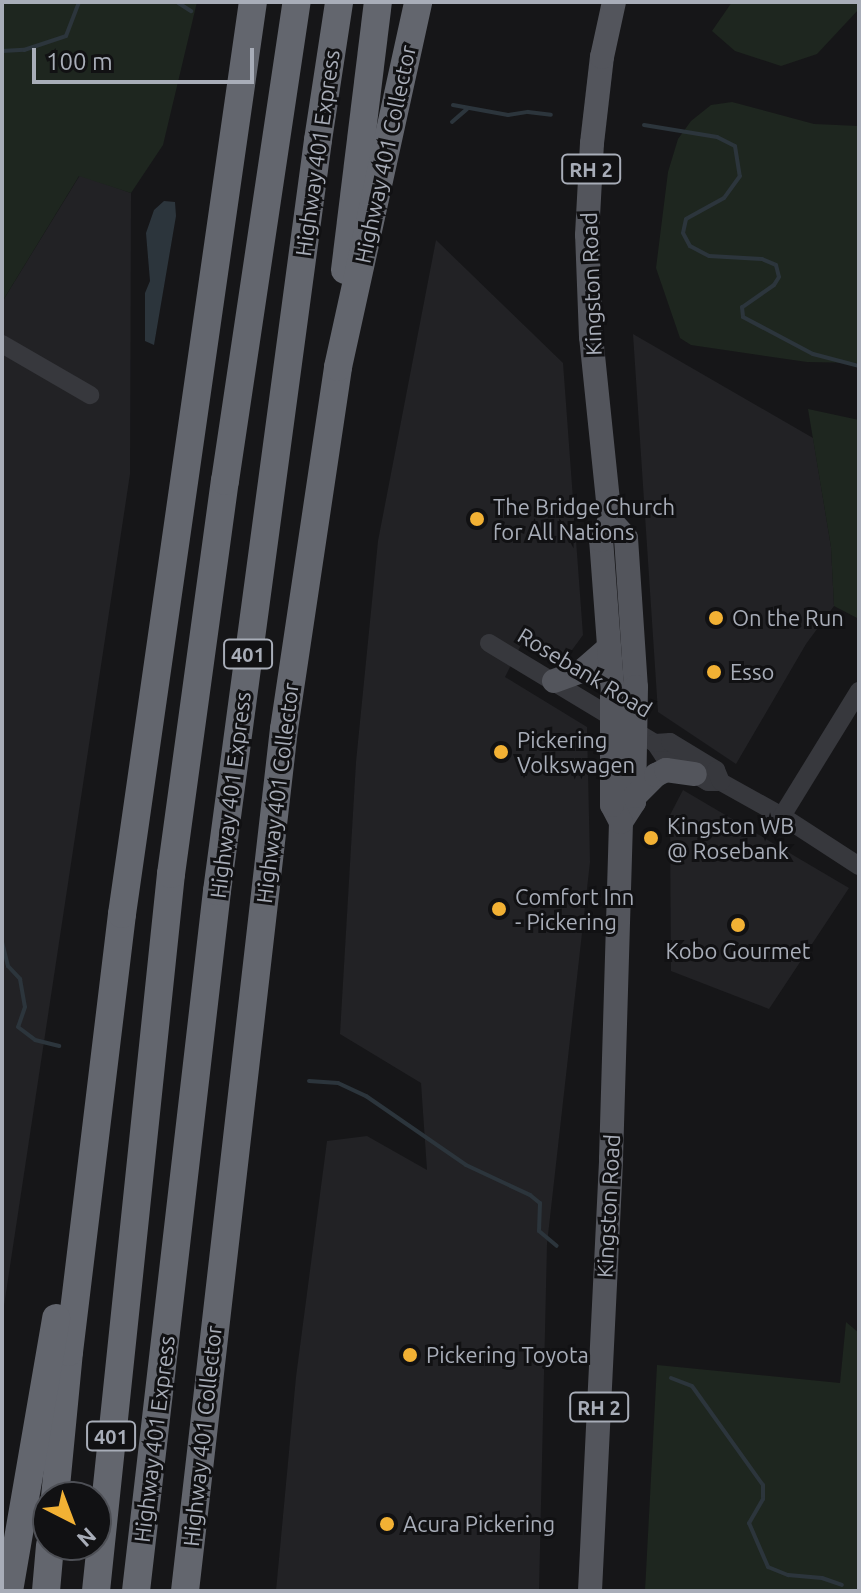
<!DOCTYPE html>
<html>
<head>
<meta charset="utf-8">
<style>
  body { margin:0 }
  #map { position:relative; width:861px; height:1593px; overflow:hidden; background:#161618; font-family:Ubuntu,sans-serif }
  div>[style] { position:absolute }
  .built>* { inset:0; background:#222225 }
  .green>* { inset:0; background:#1e261f }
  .water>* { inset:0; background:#2c353c }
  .stream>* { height:4px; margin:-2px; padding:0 2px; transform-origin:2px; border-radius:2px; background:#2c353c }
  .minor>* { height:18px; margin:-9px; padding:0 9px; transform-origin:9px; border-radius:9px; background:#37383d }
  .major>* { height:24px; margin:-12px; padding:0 12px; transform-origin:12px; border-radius:12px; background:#53555c }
  .highway>* { height:28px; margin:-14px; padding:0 14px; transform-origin:14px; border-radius:14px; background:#63666e }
  .dots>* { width:22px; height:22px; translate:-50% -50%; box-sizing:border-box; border:4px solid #111113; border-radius:50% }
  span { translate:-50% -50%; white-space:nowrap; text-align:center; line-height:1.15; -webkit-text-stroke:6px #111113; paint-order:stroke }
  .shield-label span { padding:2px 6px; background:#111113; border:2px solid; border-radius:6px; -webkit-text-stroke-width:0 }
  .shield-label { font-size:20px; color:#a8adb8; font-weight:700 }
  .street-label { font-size:22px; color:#a8adb8 }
  .poi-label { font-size:22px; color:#a8adb8 }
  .left { translate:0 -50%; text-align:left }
  .frame { position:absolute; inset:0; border:4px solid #a8adb8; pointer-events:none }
  .north { position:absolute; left:32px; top:1481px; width:80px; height:80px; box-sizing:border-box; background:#111113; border:2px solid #4d4f55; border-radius:50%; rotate:138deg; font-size:22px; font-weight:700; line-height:32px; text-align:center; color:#a8adb8 }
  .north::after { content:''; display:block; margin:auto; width:28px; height:36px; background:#f2b134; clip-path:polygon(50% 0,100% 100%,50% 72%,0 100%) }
  .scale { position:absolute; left:32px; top:48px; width:222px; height:36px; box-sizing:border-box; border:4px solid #a8adb8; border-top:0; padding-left:10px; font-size:24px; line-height:28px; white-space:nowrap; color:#a8adb8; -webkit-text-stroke:6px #111113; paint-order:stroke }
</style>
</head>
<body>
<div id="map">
  <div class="built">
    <div style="clip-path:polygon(80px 175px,131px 193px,130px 474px,2px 1319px,2px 302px)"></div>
    <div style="clip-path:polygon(436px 240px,563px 363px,583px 635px,572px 650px,556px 660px,524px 639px,505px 677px,587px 727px,590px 862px,547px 1244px,539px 1591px,276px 1591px,296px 1377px,327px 1141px,367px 1136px,427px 1170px,421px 1083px,340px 1034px,356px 762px,378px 541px)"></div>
    <div style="clip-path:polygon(633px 334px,813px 438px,831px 547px,834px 606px,806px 644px,736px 764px,658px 712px)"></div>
    <div style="clip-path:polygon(683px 790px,849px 888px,769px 1009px,671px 971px,670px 815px)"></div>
  </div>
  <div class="green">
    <div style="clip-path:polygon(2px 2px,197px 2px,163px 145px,131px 193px,79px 176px,2px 302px)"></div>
    <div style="clip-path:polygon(732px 2px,859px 2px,859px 9px,817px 54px,781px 66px,735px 51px,712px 31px)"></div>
    <div style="clip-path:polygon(732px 102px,814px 124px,859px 126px,859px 363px,807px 362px,691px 345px,680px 338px,656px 268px,668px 172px,678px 139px,691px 121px,711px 105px)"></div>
    <div style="clip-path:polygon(808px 409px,859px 420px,859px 619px,834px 606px,831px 547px)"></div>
    <div style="clip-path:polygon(846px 1322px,859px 1333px,859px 1591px,645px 1591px,657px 1365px,840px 1383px)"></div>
  </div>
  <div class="water">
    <div style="clip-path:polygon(164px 201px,175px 202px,176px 216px,154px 345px,145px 341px,145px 293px,150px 281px,146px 233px,154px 210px)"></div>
  </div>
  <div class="stream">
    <div style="left:177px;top:2px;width:17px;rotate:33deg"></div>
    <div style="left:2px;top:51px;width:22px;rotate:-3deg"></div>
    <div style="left:24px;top:50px;width:44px;rotate:-18.4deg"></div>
    <div style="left:66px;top:36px;width:36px;rotate:-69deg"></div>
    <div style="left:453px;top:105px;width:56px;rotate:10.3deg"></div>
    <div style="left:508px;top:115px;width:20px;rotate:-9deg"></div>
    <div style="left:528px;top:112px;width:23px;rotate:7deg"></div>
    <div style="left:452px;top:122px;width:20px;rotate:-41deg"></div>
    <div style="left:644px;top:125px;width:74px;rotate:9.3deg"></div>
    <div style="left:717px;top:137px;width:20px;rotate:27deg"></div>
    <div style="left:735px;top:146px;width:30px;rotate:81deg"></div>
    <div style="left:740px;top:176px;width:27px;rotate:126deg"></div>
    <div style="left:724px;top:198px;width:43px;rotate:151.1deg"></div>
    <div style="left:686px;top:219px;width:14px;rotate:102deg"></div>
    <div style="left:683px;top:233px;width:15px;rotate:62deg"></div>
    <div style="left:690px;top:246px;width:21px;rotate:28deg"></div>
    <div style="left:709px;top:256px;width:53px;rotate:3.2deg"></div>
    <div style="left:762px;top:259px;width:15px;rotate:23deg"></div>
    <div style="left:776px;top:265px;width:12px;rotate:76deg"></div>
    <div style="left:779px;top:277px;width:9px;rotate:122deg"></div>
    <div style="left:774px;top:285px;width:39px;rotate:145deg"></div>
    <div style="left:742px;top:307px;width:10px;rotate:84deg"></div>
    <div style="left:743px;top:317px;width:79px;rotate:27.9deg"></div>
    <div style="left:813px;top:354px;width:48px;rotate:14.6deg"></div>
    <div style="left:2px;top:942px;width:25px;rotate:76deg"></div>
    <div style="left:8px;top:966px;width:18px;rotate:47deg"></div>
    <div style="left:20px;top:979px;width:28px;rotate:80deg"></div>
    <div style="left:25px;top:1007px;width:21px;rotate:109deg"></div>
    <div style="left:18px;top:1027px;width:21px;rotate:37deg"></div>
    <div style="left:35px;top:1040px;width:25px;rotate:14deg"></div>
    <div style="left:309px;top:1081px;width:29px;rotate:4deg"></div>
    <div style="left:338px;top:1083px;width:31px;rotate:25deg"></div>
    <div style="left:366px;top:1096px;width:121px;rotate:34.6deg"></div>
    <div style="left:466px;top:1165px;width:71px;rotate:25.1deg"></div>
    <div style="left:530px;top:1195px;width:13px;rotate:39deg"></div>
    <div style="left:540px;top:1203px;width:28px;rotate:92deg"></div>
    <div style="left:539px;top:1231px;width:23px;rotate:40deg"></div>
    <div style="left:671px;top:1378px;width:22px;rotate:21deg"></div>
    <div style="left:692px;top:1386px;width:122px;rotate:54.4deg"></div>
    <div style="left:763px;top:1485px;width:14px;rotate:90deg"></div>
    <div style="left:763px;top:1499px;width:28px;rotate:120deg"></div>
    <div style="left:749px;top:1523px;width:48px;rotate:66.6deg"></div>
    <div style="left:768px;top:1567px;width:22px;rotate:22deg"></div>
    <div style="left:788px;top:1575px;width:34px;rotate:5deg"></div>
    <div style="left:822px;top:1578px;width:21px;rotate:19deg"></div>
  </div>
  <div class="minor">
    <div style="left:2px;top:344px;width:102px;rotate:30.1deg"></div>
    <div style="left:489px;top:643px;width:194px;rotate:31.1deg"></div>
    <div style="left:655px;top:743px;width:14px;rotate:56deg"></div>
    <div style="left:663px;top:755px;width:52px;rotate:31deg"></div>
    <div style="left:708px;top:782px;width:13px"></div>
    <div style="left:721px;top:782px;width:70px;rotate:29.1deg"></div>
    <div style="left:782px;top:816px;width:92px;rotate:33deg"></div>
    <div style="left:655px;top:743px;width:15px;rotate:-4deg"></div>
    <div style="left:670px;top:742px;width:54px;rotate:31.3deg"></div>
    <div style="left:716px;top:770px;width:13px;rotate:67deg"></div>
    <div style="left:782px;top:816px;width:147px;rotate:-58.4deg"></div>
  </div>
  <div class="major">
    <div style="left:610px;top:520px;width:24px;rotate:48deg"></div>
    <div style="left:626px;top:538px;width:149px;rotate:86.2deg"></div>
    <div style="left:636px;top:687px;width:115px;rotate:91deg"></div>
    <div style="left:634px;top:802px;width:24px;rotate:123deg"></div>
    <div style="left:554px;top:681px;width:30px;rotate:-20deg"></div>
    <div style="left:582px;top:671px;width:35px;rotate:-41deg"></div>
    <div style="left:635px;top:796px;width:30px;rotate:-45deg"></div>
    <div style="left:656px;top:775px;width:11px;rotate:-27deg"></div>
    <div style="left:666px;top:770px;width:29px;rotate:8deg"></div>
    <div style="left:590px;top:1591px;width:433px;rotate:-87.2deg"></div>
    <div style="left:611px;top:1159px;width:337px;rotate:-88.3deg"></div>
    <div style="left:621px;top:822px;width:19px;rotate:-118deg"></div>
    <div style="left:612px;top:805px;width:120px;rotate:-90deg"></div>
    <div style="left:612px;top:685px;width:145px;rotate:-94.3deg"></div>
    <div style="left:601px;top:540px;width:22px;rotate:-66deg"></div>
    <div style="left:610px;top:520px;width:184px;rotate:-95.9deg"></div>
    <div style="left:591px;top:337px;width:102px;rotate:-92.2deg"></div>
    <div style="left:587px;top:235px;width:92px;rotate:-86.9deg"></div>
    <div style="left:592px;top:143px;width:87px;rotate:-83.4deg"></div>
    <div style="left:602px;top:57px;width:56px;rotate:-77.7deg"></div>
  </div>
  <div class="highway">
    <div style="left:345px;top:270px;width:270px;rotate:-83deg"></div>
    <div style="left:55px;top:1497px;width:146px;rotate:-84.5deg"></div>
    <div style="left:69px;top:1352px;width:441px;rotate:-83.1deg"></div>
    <div style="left:122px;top:914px;width:921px;rotate:-81.83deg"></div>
    <div style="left:9px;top:1591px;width:277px;rotate:-80.2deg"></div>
    <div style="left:46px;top:1591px;width:46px;rotate:-85deg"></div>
    <div style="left:96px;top:1591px;width:721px;rotate:-84.03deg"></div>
    <div style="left:171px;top:874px;width:397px;rotate:-82.2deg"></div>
    <div style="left:225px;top:481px;width:484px;rotate:-81.5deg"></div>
    <div style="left:136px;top:1591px;width:705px;rotate:-83.4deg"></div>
    <div style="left:217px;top:891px;width:758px;rotate:-82.34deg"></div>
    <div style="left:318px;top:140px;width:140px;rotate:-81.3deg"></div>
    <div style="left:185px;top:1591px;width:868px;rotate:-83.45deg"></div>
    <div style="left:284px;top:729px;width:366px;rotate:-81.5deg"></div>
    <div style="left:338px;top:367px;width:374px;rotate:-77.6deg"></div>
  </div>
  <div class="dots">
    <div style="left:477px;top:519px;background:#f2b134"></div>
    <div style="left:716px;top:618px;background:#f2b134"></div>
    <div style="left:714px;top:672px;background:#f2b134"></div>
    <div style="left:501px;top:752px;background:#f2b134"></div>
    <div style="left:651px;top:838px;background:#f2b134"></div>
    <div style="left:499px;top:909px;background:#f2b134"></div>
    <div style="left:738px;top:925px;background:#f2b134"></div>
    <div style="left:410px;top:1355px;background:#f2b134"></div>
    <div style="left:387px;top:1524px;background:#f2b134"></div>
  </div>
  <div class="shield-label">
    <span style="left:591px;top:169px">RH 2</span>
    <span style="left:248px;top:654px">401</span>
    <span style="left:599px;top:1407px">RH 2</span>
    <span style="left:111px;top:1436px">401</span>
  </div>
  <div class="street-label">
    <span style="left:317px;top:153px;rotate:-82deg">Highway 401 Express</span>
    <span style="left:385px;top:154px;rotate:-78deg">Highway 401 Collector</span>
    <span style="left:591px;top:284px;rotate:-92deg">Kingston Road</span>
    <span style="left:585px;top:672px;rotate:31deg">Rosebank Road</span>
    <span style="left:277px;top:793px;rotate:-83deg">Highway 401 Collector</span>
    <span style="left:230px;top:795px;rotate:-83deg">Highway 401 Express</span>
    <span style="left:608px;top:1206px;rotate:-87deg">Kingston Road</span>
    <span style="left:202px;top:1436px;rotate:-84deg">Highway 401 Collector</span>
    <span style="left:154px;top:1439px;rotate:-83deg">Highway 401 Express</span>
  </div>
  <div class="poi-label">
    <span class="left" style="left:493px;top:519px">The Bridge Church<br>for All Nations</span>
    <span class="left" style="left:732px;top:618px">On the Run</span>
    <span class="left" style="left:730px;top:672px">Esso</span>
    <span class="left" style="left:517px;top:752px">Pickering<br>Volkswagen</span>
    <span class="left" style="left:667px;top:838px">Kingston WB<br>@ Rosebank</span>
    <span class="left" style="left:515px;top:909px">Comfort Inn<br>- Pickering</span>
    <span style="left:738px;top:951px">Kobo Gourmet</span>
    <span class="left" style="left:426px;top:1355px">Pickering Toyota</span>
    <span class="left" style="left:403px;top:1524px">Acura Pickering</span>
  </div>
  <div class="frame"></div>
  <div class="north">N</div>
  <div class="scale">100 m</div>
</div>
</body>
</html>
